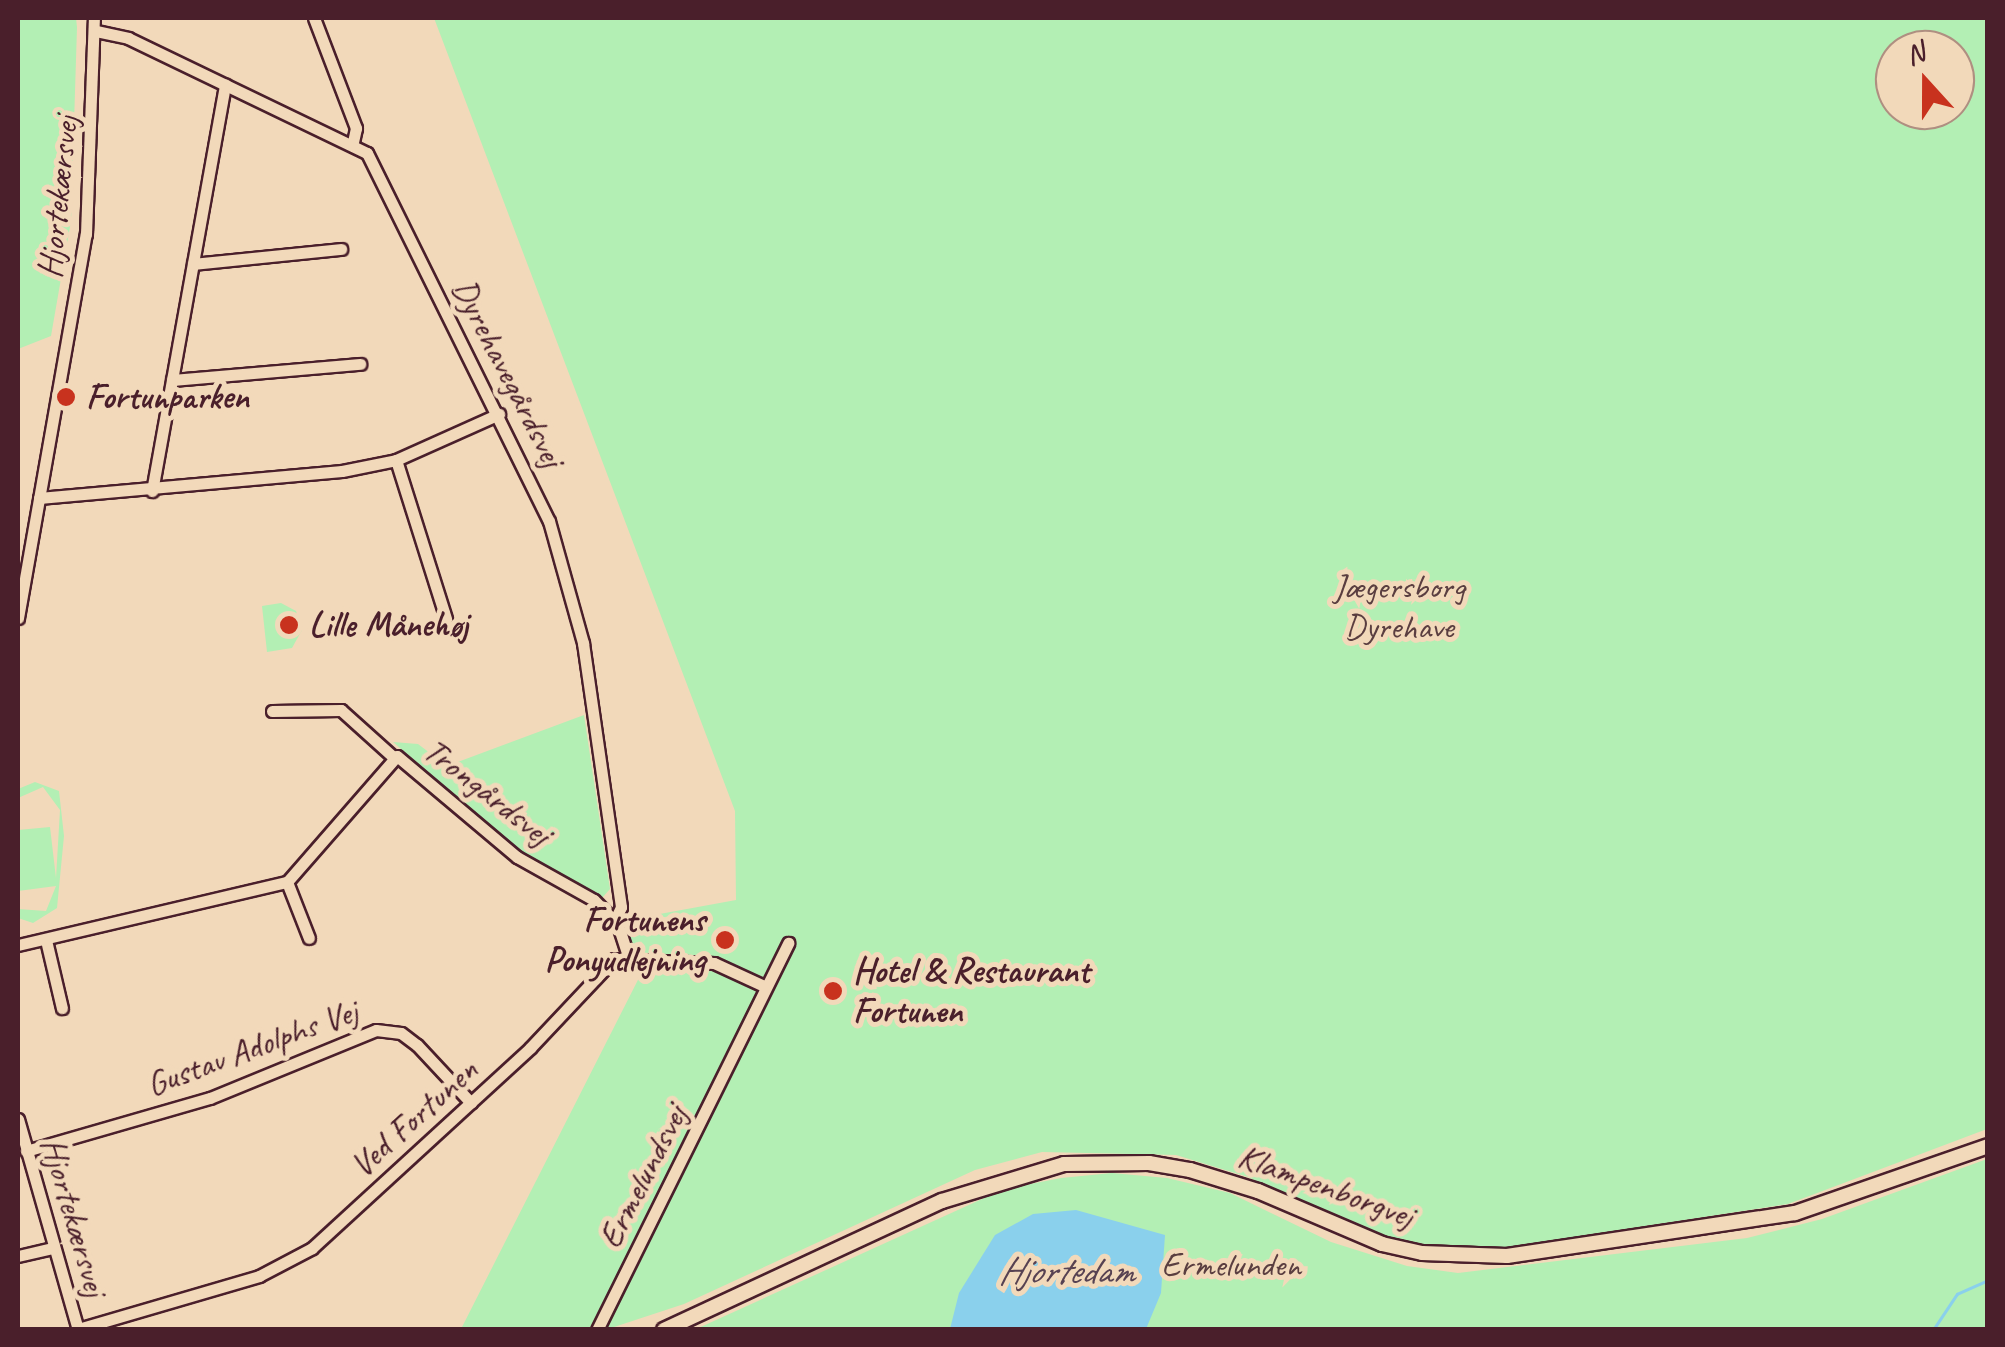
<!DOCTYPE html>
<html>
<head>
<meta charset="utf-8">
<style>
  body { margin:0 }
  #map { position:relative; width:2005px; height:1347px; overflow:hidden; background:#f2d9ba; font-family:Caveat,sans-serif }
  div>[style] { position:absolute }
  .green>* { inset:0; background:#b3efb4 }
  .water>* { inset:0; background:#8ad0ec }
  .stream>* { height:2.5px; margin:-1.25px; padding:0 1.25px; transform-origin:1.25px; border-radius:1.25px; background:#8ad0ec }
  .roads { filter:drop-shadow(2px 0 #4a1f2b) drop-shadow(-2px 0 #4a1f2b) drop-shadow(0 2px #4a1f2b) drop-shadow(0 -2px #4a1f2b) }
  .minor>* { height:11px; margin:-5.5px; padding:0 5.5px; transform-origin:5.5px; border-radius:5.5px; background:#f2d9ba }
  .tertiary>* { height:14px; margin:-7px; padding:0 7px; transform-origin:7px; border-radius:7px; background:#f2d9ba }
  .dots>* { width:28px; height:28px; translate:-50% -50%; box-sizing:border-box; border:5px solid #f2d9ba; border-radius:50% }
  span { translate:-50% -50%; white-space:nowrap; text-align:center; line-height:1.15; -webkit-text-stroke:10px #f2d9ba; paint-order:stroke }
  .street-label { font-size:35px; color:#4a1f2b }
  .poi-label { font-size:35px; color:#4a1f2b; font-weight:700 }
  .left { translate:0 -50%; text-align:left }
  .right { translate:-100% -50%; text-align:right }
  .park-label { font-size:35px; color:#5a3e40 }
  .water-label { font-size:38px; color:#574252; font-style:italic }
  .frame { position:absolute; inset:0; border:20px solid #4a1f2b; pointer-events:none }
  .north { position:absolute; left:1875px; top:30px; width:100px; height:100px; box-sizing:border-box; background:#f2d9ba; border:2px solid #af8f81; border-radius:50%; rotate:339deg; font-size:28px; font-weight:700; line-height:40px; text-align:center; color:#4a1f2b }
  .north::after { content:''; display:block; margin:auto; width:35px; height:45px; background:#c8321e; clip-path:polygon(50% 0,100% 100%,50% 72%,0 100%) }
</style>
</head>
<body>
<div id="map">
  <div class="green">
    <div style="clip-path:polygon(18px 18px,76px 18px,77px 27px,71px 221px,51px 336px,18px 349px)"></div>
    <div style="clip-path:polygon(evenodd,434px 18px,1987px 18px,1987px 1129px,1788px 1204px,1499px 1249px,1423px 1248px,1355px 1229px,1248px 1177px,1176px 1155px,1042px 1152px,975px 1170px,684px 1304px,608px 1329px,461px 1329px,644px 968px,616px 922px,736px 900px,735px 811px,434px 18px,1895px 50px,1955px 50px,1955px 110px,1895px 110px,1895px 50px)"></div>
    <div style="clip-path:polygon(281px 603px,296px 611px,302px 630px,292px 648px,267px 652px,262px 606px)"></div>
    <div style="clip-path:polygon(584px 715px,610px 889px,602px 898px,532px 862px,393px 742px,418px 744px,447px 766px)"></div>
    <div style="clip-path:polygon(35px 782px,59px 791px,64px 836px,57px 908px,33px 923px,18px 918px,18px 909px,46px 911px,56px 886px,18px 891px,18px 830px,50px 827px,56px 878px,60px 810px,43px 787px,18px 798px,18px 789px)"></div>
    <div style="clip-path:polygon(1987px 1159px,1987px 1329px,694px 1330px,1004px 1189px,1061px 1178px,1112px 1173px,1167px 1178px,1230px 1193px,1331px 1242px,1407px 1266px,1458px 1273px,1747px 1238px,1822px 1219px)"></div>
  </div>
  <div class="water">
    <div style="clip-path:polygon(1076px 1210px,1165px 1235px,1161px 1293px,1146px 1329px,950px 1329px,959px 1293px,995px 1235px,1033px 1214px)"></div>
  </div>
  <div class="stream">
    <div style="left:1933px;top:1330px;width:43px;rotate:-56.3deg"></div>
    <div style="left:1957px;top:1294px;width:34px;rotate:-24deg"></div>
  </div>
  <div class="roads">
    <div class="minor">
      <div style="left:314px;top:18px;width:118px;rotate:69.1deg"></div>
      <div style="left:356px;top:128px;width:14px;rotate:102deg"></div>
      <div style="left:96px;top:31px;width:33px;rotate:12deg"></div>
      <div style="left:128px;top:38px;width:265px;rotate:25.7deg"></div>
      <div style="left:367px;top:153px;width:411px;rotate:63.7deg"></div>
      <div style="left:549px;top:521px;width:127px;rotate:74.4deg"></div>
      <div style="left:583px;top:643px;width:267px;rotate:81.8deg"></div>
      <div style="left:621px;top:907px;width:14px;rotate:115deg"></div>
      <div style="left:193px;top:264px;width:149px;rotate:-5.8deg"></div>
      <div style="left:172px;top:380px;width:189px;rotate:-4.9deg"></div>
      <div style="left:396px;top:460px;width:167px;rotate:72.5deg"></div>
      <div style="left:152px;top:491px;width:413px;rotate:-79.8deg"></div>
      <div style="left:39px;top:498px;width:304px;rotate:-5.1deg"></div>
      <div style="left:342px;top:471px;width:55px;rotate:-11.5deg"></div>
      <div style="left:396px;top:460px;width:113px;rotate:-24.1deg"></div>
      <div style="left:18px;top:618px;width:390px;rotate:-80deg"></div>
      <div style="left:86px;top:234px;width:216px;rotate:-87.9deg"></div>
      <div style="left:272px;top:711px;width:69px;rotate:-0.8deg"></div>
      <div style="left:341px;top:710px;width:69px;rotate:42deg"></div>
      <div style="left:287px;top:882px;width:60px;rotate:68.6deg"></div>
      <div style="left:46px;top:940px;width:70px;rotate:76.8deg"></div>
      <div style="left:18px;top:945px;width:276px;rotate:-13.2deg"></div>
      <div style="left:287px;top:882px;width:167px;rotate:-48.9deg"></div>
      <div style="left:397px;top:756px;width:157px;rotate:40.1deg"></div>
      <div style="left:517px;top:857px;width:88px;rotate:29.2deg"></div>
      <div style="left:594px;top:900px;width:35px;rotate:46deg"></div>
      <div style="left:618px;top:925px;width:32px;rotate:72deg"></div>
      <div style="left:18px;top:1119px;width:219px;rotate:74.1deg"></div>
      <div style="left:26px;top:1151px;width:191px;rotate:-16.1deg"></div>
      <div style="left:210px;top:1098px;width:179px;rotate:-22.3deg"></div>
      <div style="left:376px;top:1030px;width:25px;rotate:7deg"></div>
      <div style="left:401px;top:1033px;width:20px;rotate:37deg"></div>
      <div style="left:417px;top:1045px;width:79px;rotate:47deg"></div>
      <div style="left:18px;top:1256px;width:36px;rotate:-13deg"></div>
      <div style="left:78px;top:1329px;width:189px;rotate:-16.3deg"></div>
      <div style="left:259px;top:1276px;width:60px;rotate:-27.8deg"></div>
      <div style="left:312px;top:1248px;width:296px;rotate:-42.5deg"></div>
      <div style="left:530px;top:1048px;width:122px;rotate:-46.7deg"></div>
      <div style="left:614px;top:959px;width:100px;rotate:2.3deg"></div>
      <div style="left:714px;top:963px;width:55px;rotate:24.7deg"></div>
      <div style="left:597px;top:1330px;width:432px;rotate:-63.7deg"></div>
    </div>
    <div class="tertiary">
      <div style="left:664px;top:1330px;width:306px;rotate:-24.9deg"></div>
      <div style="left:942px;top:1201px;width:127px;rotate:-16.9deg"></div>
      <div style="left:1064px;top:1164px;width:85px;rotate:-0.7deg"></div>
      <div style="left:1149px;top:1163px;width:42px;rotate:9.7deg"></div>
      <div style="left:1190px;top:1170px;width:71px;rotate:17.2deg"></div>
      <div style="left:1258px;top:1191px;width:135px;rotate:23.1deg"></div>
      <div style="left:1382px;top:1244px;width:41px;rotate:12.7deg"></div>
      <div style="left:1422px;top:1253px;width:85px;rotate:2deg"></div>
      <div style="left:1507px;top:1256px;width:291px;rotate:-8.5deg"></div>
      <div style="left:1795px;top:1213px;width:204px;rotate:-19.1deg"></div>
    </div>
  </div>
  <div class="dots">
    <div style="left:66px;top:397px;background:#c8321e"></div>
    <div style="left:289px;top:625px;background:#c8321e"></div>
    <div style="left:725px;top:940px;background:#c8321e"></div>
    <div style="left:833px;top:991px;background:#c8321e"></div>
  </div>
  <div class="street-label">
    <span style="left:58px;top:197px;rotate:-84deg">Hjortekærsvej</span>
    <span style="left:508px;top:373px;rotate:63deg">Dyrehavegårdsvej</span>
    <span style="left:487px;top:792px;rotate:38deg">Trongårdsvej</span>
    <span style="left:252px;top:1048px;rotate:-20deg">Gustav Adolphs Vej</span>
    <span style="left:414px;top:1118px;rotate:-42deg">Ved Fortunen</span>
    <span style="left:643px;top:1177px;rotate:-63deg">Ermelundsvej</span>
    <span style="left:1326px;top:1186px;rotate:20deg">Klampenborgvej</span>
    <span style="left:74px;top:1217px;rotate:74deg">Hjortekærsvej</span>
  </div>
  <div class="poi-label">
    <span class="left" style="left:86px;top:397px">Fortunparken</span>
    <span class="left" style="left:309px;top:625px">Lille Månehøj</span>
    <span class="right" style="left:705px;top:940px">Fortunens<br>Ponyudlejning</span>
    <span class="left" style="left:853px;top:991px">Hotel &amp; Restaurant<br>Fortunen</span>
  </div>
  <div class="park-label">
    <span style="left:1399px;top:607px">Jægersborg<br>Dyrehave</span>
    <span style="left:1231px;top:1265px">Ermelunden</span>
  </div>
  <div class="water-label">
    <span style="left:1066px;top:1271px">Hjortedam</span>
  </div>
  <div class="frame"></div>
  <div class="north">N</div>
</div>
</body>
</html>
